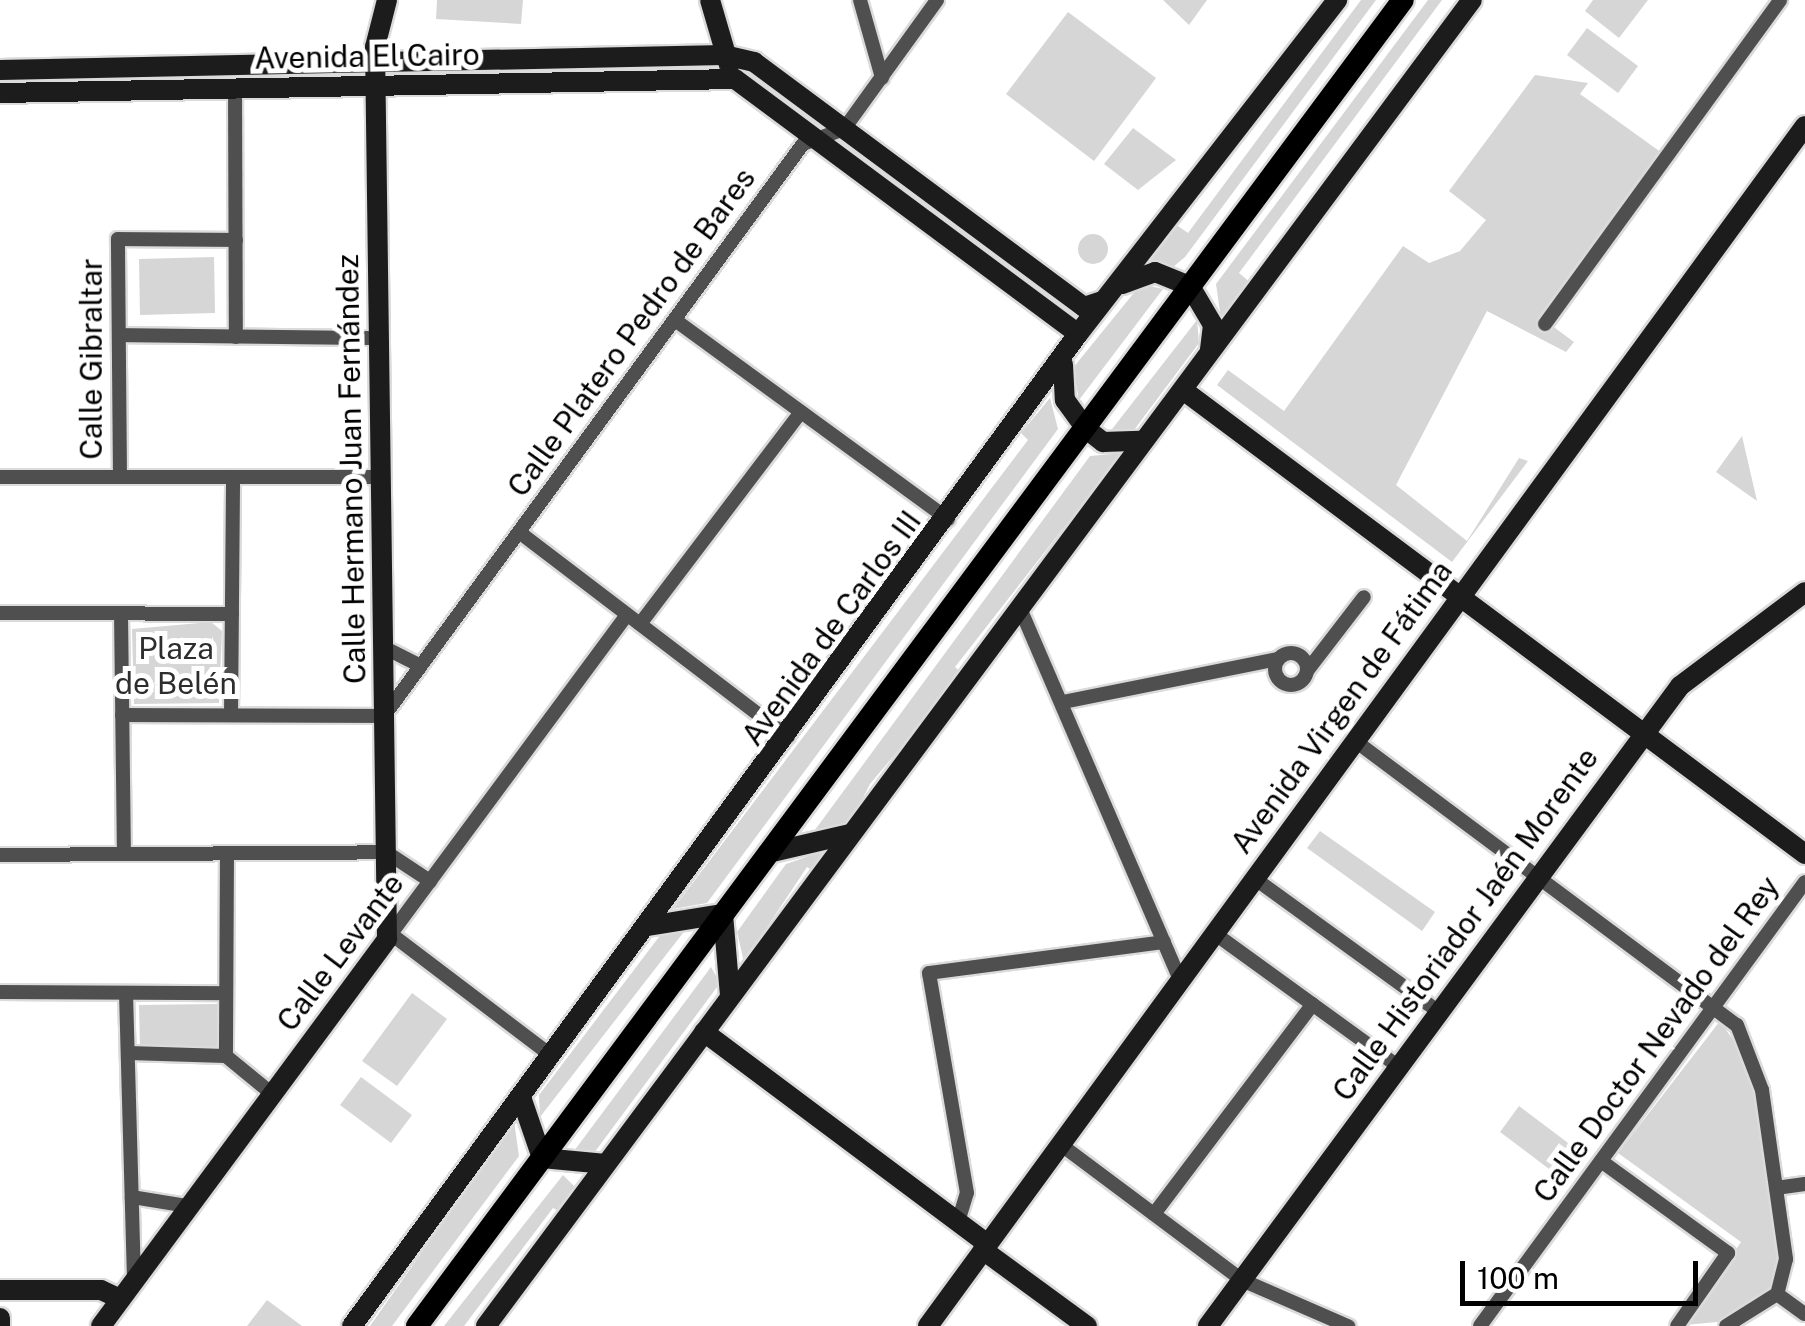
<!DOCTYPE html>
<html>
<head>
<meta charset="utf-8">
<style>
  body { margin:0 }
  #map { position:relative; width:1805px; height:1326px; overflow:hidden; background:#fff; font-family:"Public Sans",sans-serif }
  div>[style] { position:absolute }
  .green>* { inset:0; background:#d6d6d6 }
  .round { border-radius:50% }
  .roads { filter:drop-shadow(2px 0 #dbdbdb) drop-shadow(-2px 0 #dbdbdb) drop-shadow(0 2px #dbdbdb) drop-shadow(0 -2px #dbdbdb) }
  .street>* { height:14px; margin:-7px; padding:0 7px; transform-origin:7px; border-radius:7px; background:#4f4f4f }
  .street>.ring { margin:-7px; padding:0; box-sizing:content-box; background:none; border:14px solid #4f4f4f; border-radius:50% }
  .secondary>* { height:20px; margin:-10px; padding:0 10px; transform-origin:10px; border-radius:10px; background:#1c1c1c }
  .primary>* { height:22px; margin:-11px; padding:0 11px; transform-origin:11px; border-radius:11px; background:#000 }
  span { translate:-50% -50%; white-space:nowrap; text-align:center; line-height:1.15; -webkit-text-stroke:10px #fff; paint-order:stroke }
  .street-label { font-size:30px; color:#000 }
  .park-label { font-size:30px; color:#2d2d2d }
  .scale { position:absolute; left:1460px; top:1261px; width:238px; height:45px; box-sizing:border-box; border:5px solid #000; border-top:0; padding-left:12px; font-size:30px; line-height:35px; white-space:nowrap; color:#000; -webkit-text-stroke:8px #fff; paint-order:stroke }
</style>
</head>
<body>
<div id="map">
  <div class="green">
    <div style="clip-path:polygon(437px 0,523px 0,521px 24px,436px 19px)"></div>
    <div style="clip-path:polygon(1163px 0,1207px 0,1189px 25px)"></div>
    <div style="clip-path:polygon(1361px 0,1376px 0,1185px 257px,1173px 267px,1144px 266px,1175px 224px,1188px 233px)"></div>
    <div style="clip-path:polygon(1428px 0,1442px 0,1239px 273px,1252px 284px,1221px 319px,1216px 284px)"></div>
    <div style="clip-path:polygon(1593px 0,1648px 0,1619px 38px,1585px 11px)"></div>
    <div style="clip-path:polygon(1068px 12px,1156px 78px,1094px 161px,1006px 94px)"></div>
    <div style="clip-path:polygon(1587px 28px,1638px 66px,1618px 93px,1567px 55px)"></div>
    <div style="clip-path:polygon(1535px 75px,1588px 83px,1580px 94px,1662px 153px,1551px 325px,1574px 342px,1566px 352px,1487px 311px,1396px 485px,1467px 541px,1519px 458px,1528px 461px,1452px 562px,1217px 385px,1228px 370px,1284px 411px,1403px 246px,1429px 263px,1460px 251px,1486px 220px,1449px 191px)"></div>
    <div style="clip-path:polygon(1133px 128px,1176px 160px,1138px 190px,1104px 164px)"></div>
    <div class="round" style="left:1078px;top:234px;width:30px;height:30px"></div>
    <div style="clip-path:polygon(214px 257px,215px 313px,140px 315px,139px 259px)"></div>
    <div style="clip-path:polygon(1141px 284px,1163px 289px,1079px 400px,1073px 368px)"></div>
    <div style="clip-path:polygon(1197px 320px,1199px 343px,1134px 430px,1109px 433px)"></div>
    <div style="clip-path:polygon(1050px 398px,1058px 429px,707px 903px,673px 909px,1028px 440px,1021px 433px)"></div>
    <div style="clip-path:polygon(1742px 436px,1757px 501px,1716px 472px)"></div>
    <div style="clip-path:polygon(1122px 453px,955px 667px,963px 674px,870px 784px,846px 831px,812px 834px,1090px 456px)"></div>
    <div style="clip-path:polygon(211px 622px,222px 631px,219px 703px,134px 704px,132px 629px)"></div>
    <div style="clip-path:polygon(1320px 831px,1435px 912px,1422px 931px,1307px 848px)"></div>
    <div style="clip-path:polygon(829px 849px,815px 872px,807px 867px,744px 962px,737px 932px,786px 864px)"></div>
    <div style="clip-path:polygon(665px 929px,683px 933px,540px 1117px,539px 1095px)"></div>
    <div style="clip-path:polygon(711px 967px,720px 983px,594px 1153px,574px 1151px)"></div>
    <div style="clip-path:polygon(412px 993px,447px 1019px,397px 1086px,362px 1061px)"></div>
    <div style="clip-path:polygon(217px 1004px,217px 1047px,140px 1047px,139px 1005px)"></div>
    <div style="clip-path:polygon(1720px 1021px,1749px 1063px,1782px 1259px,1775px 1288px,1727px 1321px,1685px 1325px,1741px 1242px,1618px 1153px)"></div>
    <div style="clip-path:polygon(361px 1077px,412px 1115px,391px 1143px,340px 1105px)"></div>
    <div style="clip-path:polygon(1519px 1106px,1576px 1149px,1557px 1175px,1500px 1132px)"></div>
    <div style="clip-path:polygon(514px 1121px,519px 1156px,392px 1326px,370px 1326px)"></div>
    <div style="clip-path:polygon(563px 1175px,576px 1188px,561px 1212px,553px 1208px,464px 1326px,444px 1326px)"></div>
    <div style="clip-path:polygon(267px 1300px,302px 1326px,247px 1326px)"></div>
  </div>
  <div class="roads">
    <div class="street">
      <div style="left:860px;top:0;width:81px;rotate:74.2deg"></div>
      <div style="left:235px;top:88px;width:249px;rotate:89.8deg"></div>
      <div style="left:675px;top:320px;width:338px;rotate:36.1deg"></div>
      <div style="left:1545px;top:324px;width:400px;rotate:-54deg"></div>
      <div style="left:119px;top:335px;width:260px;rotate:0.7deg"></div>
      <div style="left:0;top:477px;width:381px"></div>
      <div style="left:120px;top:477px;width:238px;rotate:-90.5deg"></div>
      <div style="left:118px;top:239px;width:118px;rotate:0.5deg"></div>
      <div style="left:519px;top:532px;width:338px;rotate:37.3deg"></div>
      <div style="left:1019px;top:606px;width:406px;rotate:66.7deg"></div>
      <div style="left:0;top:613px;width:232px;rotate:0.2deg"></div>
      <div style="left:121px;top:613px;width:241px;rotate:89.3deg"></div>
      <div style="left:640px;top:624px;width:266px;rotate:-52.8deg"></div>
      <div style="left:383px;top:647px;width:42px;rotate:26.6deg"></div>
      <div class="ring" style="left:1275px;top:653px;width:18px;height:18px"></div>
      <div style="left:1307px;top:671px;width:93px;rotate:-52.4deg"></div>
      <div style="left:1063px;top:702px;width:219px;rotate:-11.3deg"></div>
      <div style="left:122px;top:715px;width:262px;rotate:0.2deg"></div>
      <div style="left:384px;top:716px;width:709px;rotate:-53.78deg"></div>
      <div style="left:803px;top:144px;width:44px;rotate:-20.1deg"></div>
      <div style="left:844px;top:129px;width:159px;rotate:-54.2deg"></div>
      <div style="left:231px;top:715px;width:238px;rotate:-89.5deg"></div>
      <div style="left:1354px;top:740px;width:477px;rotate:36.7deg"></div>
      <div style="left:1737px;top:1025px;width:70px;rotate:69deg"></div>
      <div style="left:1762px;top:1090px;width:171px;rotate:81.9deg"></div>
      <div style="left:1786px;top:1259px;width:36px;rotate:104deg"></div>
      <div style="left:1777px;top:1294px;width:60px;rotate:147.9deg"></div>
      <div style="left:227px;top:853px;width:203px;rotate:90.3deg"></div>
      <div style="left:226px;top:1056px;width:58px;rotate:39.4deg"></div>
      <div style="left:0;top:855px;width:386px;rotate:-0.4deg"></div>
      <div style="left:386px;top:852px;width:53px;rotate:33.4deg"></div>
      <div style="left:1254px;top:878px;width:227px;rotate:35.9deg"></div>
      <div style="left:1214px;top:933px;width:227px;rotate:35.9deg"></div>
      <div style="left:391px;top:934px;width:202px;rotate:37.2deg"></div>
      <div style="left:387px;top:939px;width:403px;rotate:-53.5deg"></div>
      <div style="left:0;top:992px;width:226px;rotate:0.3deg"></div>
      <div style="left:126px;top:993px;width:283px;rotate:88.4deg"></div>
      <div style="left:128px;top:1053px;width:98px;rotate:1.8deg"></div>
      <div style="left:1060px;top:1144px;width:227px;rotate:36.8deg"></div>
      <div style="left:1242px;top:1280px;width:116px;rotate:23.5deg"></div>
      <div style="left:1601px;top:1161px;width:157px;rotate:35.9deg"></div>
      <div style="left:1728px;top:1253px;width:89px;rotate:124.9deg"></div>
      <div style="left:1776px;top:1188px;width:29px;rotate:-8deg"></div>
      <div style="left:132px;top:1197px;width:56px;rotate:9.3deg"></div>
      <div style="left:1154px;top:1214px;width:263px;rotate:-52.9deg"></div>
      <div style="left:958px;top:1222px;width:30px;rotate:-73deg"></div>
      <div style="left:967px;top:1193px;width:223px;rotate:-99.8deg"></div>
      <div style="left:929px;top:973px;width:237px;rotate:-7.5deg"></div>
      <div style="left:1777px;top:1294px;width:34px;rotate:36deg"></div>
      <div style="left:1480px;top:1326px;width:550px;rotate:-53.8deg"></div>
    </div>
    <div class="secondary">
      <div style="left:710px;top:0;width:68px;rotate:73.7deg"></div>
      <div style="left:0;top:70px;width:724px;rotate:-1.19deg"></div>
      <div style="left:724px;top:55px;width:31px;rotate:13deg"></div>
      <div style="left:754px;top:62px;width:411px;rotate:36.6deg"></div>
      <div style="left:1084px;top:307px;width:20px;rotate:-18deg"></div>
      <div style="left:0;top:93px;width:735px;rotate:-1.09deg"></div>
      <div style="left:735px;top:79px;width:427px;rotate:36.6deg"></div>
      <div style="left:1122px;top:284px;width:35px;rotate:-20deg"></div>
      <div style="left:1155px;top:272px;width:38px;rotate:22deg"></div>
      <div style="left:1190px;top:286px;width:45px;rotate:59.5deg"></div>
      <div style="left:1213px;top:325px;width:25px;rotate:97deg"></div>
      <div style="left:1063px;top:365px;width:35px;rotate:87deg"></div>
      <div style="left:1065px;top:400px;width:34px;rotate:54deg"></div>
      <div style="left:1085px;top:428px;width:23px;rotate:38deg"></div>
      <div style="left:1103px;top:442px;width:38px;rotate:-2deg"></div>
      <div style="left:1183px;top:390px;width:776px;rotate:36.72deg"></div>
      <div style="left:768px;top:853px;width:84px;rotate:-13deg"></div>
      <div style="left:648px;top:926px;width:76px;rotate:-9.1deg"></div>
      <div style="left:723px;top:914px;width:82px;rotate:85.1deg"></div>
      <div style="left:704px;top:1032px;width:354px;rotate:36.8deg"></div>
      <div style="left:521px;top:1097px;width:65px;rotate:71deg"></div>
      <div style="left:542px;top:1158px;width:64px;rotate:5.4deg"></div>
      <div style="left:983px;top:1250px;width:129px;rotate:36.2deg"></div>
      <div style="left:0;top:1290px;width:101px"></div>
      <div style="left:101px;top:1290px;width:19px;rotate:25deg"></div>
      <div style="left:0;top:1318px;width:8px;rotate:90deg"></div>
      <div style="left:101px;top:1326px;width:481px;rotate:-53.5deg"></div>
      <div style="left:387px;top:939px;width:892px;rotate:-90.77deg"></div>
      <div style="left:375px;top:47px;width:49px;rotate:-75.7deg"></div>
      <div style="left:352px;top:1326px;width:1229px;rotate:-53.8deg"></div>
      <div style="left:1078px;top:334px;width:423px;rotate:-52.2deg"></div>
      <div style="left:486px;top:1326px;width:1652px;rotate:-53.37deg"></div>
      <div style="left:928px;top:1326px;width:1486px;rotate:-53.84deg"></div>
      <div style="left:1208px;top:1326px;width:795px;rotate:-53.59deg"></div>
      <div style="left:1680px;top:686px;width:156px;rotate:-36.9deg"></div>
    </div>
    <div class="primary">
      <div style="left:417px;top:1326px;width:1652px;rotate:-53.37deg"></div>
    </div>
  </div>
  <div class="street-label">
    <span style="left:367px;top:56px;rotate:-1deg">Avenida El Cairo</span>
    <span style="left:631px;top:332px;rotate:-54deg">Calle Platero Pedro de Bares</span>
    <span style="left:91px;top:359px;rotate:-90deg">Calle Gibraltar</span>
    <span style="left:351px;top:469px;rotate:-91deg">Calle Hermano Juan Fernández</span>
    <span style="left:831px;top:628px;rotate:-54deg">Avenida de Carlos III</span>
    <span style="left:1341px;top:707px;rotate:-54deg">Avenida Virgen de Fátima</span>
    <span style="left:1465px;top:924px;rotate:-54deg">Calle Historiador Jaén Morente</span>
    <span style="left:340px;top:952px;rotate:-53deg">Calle Levante</span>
    <span style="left:1656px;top:1039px;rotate:-54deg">Calle Doctor Nevado del Rey</span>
  </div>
  <div class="park-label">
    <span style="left:176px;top:665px">Plaza<br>de Belén</span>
  </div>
  <div class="scale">100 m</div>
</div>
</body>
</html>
